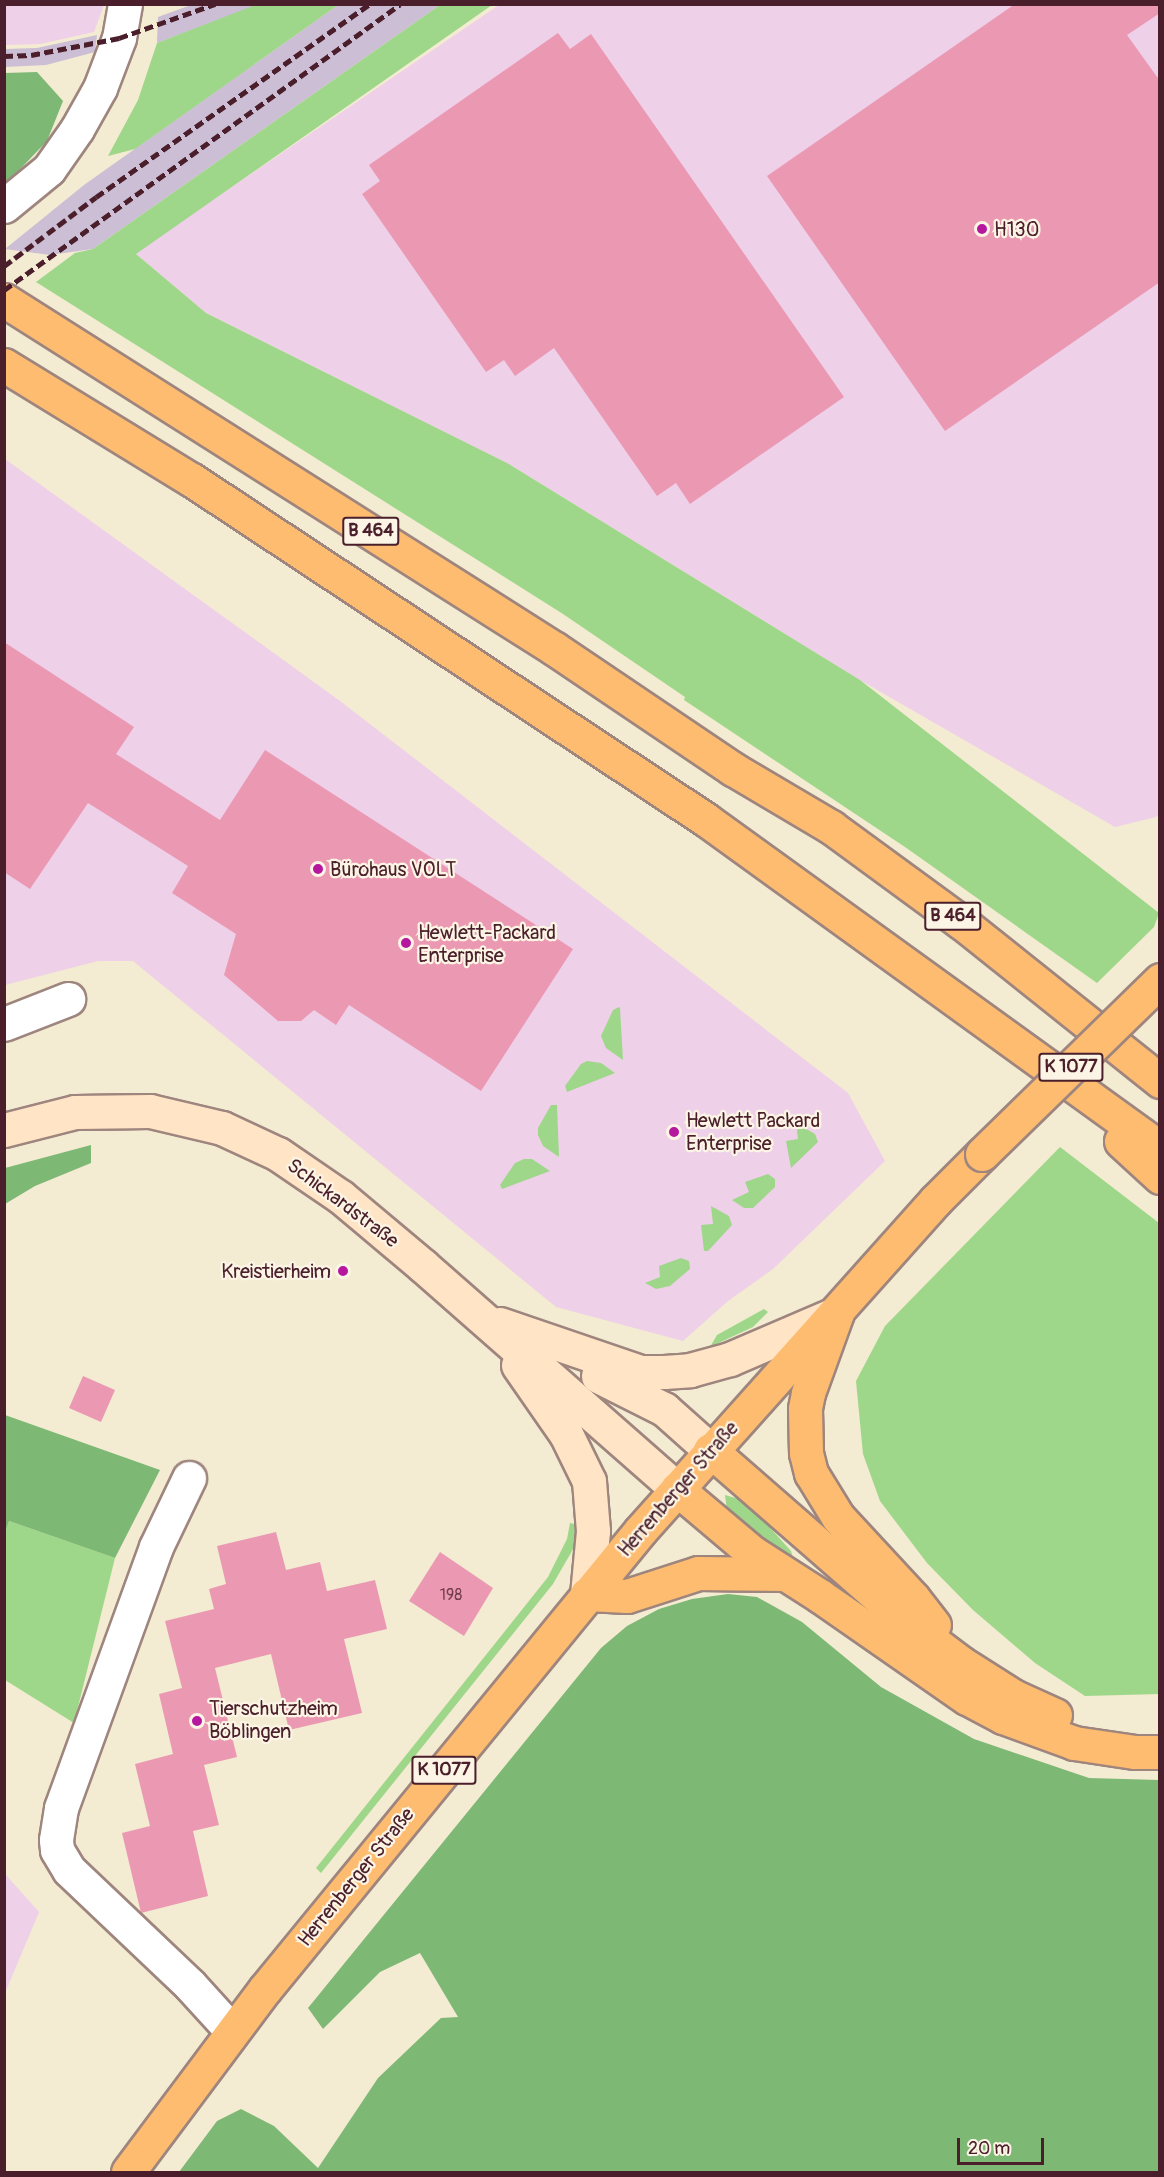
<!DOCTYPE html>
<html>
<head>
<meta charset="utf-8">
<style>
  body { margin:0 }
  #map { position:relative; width:1164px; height:2177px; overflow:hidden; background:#f3ebd2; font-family:Pangolin,sans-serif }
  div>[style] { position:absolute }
  .built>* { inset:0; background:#eed0e8 }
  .industrial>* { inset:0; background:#ccbed4 }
  .green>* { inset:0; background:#9ed789 }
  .forest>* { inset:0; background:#7eb875 }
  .building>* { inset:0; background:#eb99b3 }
  .roads { filter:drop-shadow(2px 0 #9e857e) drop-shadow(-2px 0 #9e857e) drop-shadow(0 2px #9e857e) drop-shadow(0 -2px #9e857e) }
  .street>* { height:33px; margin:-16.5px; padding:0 16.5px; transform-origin:16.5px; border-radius:16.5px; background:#fff }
  .secondary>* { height:33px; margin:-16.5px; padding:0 16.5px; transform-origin:16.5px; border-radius:16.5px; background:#ffe4c6 }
  .primary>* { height:33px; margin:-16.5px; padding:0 16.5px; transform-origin:16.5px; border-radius:16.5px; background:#febc70 }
  .highway>* { height:33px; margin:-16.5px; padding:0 16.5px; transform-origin:16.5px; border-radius:16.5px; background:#febc70 }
  .rail>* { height:4.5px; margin-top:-2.25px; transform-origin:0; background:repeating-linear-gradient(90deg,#4a1f2b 0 9px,transparent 0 13.5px) }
  .bridges { filter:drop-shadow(2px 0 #9e857e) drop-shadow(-2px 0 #9e857e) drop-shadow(0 2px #9e857e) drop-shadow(0 -2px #9e857e) }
  .primary-bridge>* { height:33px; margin:-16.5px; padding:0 16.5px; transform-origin:16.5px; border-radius:16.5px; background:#febc70 }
  .dots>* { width:16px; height:16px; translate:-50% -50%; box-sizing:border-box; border:3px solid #fcf5e5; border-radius:50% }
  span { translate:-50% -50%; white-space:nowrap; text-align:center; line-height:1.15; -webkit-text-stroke:4.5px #fcf5e5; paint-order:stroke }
  .number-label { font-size:16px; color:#723e4d }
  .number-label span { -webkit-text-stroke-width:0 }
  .shield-label span { padding:2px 4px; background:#fcf5e5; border:2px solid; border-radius:4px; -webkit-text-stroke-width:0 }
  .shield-label { font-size:18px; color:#4a1f2b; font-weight:700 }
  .poi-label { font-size:20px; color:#4a1f2b }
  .left { translate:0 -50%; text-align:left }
  .right { translate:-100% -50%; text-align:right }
  .street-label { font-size:20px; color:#4a1f2b }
  .frame { position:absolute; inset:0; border:6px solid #4a1f2b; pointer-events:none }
  .scale { position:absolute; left:957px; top:2138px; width:87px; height:27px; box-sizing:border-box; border:3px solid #4a1f2b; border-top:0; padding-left:8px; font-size:18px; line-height:21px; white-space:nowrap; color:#4a1f2b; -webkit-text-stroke:4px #fcf5e5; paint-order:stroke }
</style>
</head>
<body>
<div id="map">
  <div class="built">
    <div style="clip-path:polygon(4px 5px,5px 4px,104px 5px,94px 32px,40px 44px,5px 45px)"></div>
    <div style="clip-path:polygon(499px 5px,1159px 5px,1159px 814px,1156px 817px,1115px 827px,860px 680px,507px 463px,206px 313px,135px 253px)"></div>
    <div style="clip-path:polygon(5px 459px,340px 701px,848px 1093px,885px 1161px,773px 1269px,728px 1301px,683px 1341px,556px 1307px,133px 961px,98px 961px,5px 985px)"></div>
    <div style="clip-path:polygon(5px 1874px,39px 1912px,5px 1993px)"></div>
  </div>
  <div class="industrial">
    <div style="clip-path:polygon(191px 5px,258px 5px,157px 43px,158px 17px)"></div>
    <div style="clip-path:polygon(338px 5px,440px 5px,93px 249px,50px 255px,5px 249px,84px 185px)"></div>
    <div style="clip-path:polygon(97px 35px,95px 52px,46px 65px,5px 67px,5px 49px,37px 48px)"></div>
  </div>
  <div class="green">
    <div style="clip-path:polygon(258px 4px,338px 5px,135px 149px,108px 156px,138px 100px,157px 43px)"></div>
    <div style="clip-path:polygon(440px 5px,492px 5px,136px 254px,206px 313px,507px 463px,860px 680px,1159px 913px,1154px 927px,1097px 983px,905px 847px,684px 700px,685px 697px,563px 614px,36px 282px,75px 253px,93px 249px)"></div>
    <div style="clip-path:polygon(619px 1007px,620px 1008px,623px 1060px,606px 1048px,601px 1036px,613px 1010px)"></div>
    <div style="clip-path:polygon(587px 1061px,601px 1063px,615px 1073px,567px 1092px,565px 1086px,581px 1064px)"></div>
    <div style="clip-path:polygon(551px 1105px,557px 1105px,559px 1157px,543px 1146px,538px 1135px,538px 1128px)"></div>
    <div style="clip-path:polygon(796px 1123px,815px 1134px,818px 1142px,791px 1168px,786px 1141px,798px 1139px)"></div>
    <div style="clip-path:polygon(1060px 1147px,1159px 1223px,1159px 1694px,1085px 1696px,1035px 1663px,973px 1610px,927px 1563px,880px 1501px,863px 1454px,856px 1381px,885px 1326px)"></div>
    <div style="clip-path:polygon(524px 1159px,532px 1159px,550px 1171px,502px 1189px,500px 1185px,515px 1163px)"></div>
    <div style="clip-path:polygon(768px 1174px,775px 1179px,775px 1187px,753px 1208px,744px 1208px,732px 1200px,749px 1192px,745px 1182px)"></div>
    <div style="clip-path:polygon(711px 1206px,729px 1216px,732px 1225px,708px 1251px,704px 1251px,701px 1225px,713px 1224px)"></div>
    <div style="clip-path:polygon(681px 1258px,689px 1261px,690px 1269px,670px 1286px,656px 1289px,645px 1283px,660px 1277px,659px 1266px)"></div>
    <div style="clip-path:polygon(764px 1309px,768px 1312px,753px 1327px,710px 1347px,717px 1335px)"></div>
    <div style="clip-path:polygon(725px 1495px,742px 1500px,764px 1521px,791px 1551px,794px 1561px,728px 1518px)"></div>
    <div style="clip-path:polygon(9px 1521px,115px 1558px,74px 1723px,5px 1680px,4px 1536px)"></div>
    <div style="clip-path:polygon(570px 1523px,579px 1525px,576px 1544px,553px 1584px,321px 1873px,316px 1868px,548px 1577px,567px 1539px)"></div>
  </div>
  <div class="forest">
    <div style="clip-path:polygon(37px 72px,63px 101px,47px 141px,5px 185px,5px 73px)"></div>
    <div style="clip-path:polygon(91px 1145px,91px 1163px,35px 1186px,5px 1204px,5px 1168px)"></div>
    <div style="clip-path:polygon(5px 1415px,160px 1470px,115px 1558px,9px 1521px,5px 1533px)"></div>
    <div style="clip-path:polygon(728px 1594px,757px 1597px,802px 1622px,881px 1687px,974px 1739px,1089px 1778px,1159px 1780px,1159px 2172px,179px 2172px,217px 2121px,241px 2109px,274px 2126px,318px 2168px,378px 2078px,441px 2018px,458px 2017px,420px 1953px,380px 1972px,323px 2029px,308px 2008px,601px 1648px,627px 1626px,659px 1609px,692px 1599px)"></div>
  </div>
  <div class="building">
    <div style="clip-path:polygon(1015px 4px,1160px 4px,1160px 13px,1127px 35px,1160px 81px,1160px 282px,945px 431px,767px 176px)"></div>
    <div style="clip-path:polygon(558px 33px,570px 49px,591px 34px,844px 397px,690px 504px,676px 483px,657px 496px,554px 348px,515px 376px,504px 360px,486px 372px,362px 194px,380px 181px,369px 165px)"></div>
    <div style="clip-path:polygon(4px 642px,134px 727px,116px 754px,220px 820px,265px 750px,573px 949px,481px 1091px,349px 1005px,336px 1025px,314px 1010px,301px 1021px,278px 1021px,224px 975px,236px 934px,172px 893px,188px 866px,88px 803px,30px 889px,4px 872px)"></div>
    <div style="clip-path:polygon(83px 1376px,115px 1390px,101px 1422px,69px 1408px)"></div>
    <div style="clip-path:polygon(276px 1532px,286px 1570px,320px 1562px,327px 1591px,375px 1580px,387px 1629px,344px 1639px,362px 1713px,289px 1730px,271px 1654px,215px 1668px,237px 1757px,204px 1765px,219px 1825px,193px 1831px,208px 1896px,141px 1913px,122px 1833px,150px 1826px,135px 1764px,173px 1754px,159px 1694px,182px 1688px,165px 1621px,214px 1609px,209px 1589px,226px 1584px,217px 1546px)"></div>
    <div style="clip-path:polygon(440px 1552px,493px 1588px,464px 1636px,409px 1601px)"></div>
  </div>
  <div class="roads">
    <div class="street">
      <div style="left:4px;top:206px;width:58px;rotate:-39.4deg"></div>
      <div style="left:49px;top:169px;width:49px;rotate:-55deg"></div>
      <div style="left:77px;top:129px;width:47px;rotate:-60.7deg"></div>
      <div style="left:100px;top:88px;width:53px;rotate:-69.2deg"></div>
      <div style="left:119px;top:38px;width:35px;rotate:-80deg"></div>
      <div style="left:4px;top:1024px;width:69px;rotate:-21.3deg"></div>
      <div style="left:189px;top:1478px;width:76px;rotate:115.6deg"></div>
      <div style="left:156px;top:1547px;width:278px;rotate:110deg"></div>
      <div style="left:61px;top:1808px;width:32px;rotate:99deg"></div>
      <div style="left:56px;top:1840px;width:10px;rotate:84deg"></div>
      <div style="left:57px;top:1850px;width:23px;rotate:59deg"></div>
      <div style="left:69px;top:1870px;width:167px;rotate:43.5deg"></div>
      <div style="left:190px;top:1985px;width:62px;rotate:47.6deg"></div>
    </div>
    <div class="secondary">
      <div style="left:4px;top:1130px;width:73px;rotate:-14.2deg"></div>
      <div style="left:75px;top:1112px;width:75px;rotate:-0.8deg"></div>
      <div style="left:150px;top:1111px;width:74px;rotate:13.3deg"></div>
      <div style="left:222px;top:1128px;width:62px;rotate:24.9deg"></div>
      <div style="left:278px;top:1154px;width:76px;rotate:34.3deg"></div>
      <div style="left:341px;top:1197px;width:106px;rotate:40deg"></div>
      <div style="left:422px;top:1265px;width:339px;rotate:41.3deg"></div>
      <div style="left:500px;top:1324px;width:148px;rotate:18.9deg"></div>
      <div style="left:640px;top:1372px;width:24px"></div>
      <div style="left:664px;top:1372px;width:26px;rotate:-4deg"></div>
      <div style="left:690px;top:1370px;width:41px;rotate:-15.4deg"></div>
      <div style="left:730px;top:1359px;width:116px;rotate:-23.3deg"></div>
      <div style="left:518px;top:1365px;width:84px;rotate:55.2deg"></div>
      <div style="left:566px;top:1434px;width:52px;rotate:63.9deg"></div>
      <div style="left:589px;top:1481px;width:50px;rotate:85.4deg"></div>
      <div style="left:593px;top:1531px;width:63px;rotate:95.4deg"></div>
      <div style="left:598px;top:1376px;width:74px;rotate:26.6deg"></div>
      <div style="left:664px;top:1409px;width:62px;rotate:41.7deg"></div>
    </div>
    <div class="primary">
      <div style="left:128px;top:2172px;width:229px;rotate:-53.2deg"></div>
      <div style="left:265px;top:1989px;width:592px;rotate:-50.69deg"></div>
      <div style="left:640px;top:1531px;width:444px;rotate:-48.2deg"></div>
      <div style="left:936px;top:1200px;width:65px;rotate:-45deg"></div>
    </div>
    <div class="highway">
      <div style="left:4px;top:300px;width:652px;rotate:32.35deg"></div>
      <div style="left:555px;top:649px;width:215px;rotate:34deg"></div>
      <div style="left:733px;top:769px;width:114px;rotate:30.6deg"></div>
      <div style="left:831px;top:827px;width:161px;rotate:36.2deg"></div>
      <div style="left:961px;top:922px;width:255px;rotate:38.6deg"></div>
      <div style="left:4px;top:365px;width:220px;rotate:31.5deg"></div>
      <div style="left:192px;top:480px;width:615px;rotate:33.46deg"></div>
      <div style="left:705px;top:819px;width:561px;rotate:35.87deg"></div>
      <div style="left:1121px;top:1141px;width:53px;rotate:42.7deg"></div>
      <div style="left:837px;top:1313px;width:85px;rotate:109.9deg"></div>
      <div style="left:808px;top:1393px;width:16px;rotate:101deg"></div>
      <div style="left:805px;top:1409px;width:44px;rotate:88.7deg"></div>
      <div style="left:806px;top:1453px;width:21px;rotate:76deg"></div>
      <div style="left:811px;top:1473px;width:52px;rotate:58.5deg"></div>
      <div style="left:838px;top:1517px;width:110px;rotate:47.2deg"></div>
      <div style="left:913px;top:1598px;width:34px;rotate:52deg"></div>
      <div style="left:710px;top:1450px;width:263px;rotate:41.1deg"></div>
      <div style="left:908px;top:1623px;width:66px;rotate:37deg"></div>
      <div style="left:961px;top:1663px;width:62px;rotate:32.4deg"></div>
      <div style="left:1013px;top:1696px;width:46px;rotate:24.3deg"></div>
      <div style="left:677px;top:1489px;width:99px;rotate:40.1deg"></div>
      <div style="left:753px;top:1553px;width:80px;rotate:32.7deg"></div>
      <div style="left:820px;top:1596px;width:179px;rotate:34.8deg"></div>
      <div style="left:967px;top:1698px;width:41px;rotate:27.8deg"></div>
      <div style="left:1003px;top:1717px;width:76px;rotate:20.1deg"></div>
      <div style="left:1074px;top:1743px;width:62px;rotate:8.4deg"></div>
      <div style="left:1135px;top:1752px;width:25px"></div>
      <div style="left:587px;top:1594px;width:40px;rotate:2.9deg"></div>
      <div style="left:627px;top:1596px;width:75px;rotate:-17.9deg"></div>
      <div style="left:698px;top:1573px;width:85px;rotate:0.7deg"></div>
    </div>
  </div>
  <div class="rail">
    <div style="left:4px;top:56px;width:27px;rotate:-2deg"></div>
    <div style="left:31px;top:55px;width:90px;rotate:-10.9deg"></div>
    <div style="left:119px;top:38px;width:102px;rotate:-19.5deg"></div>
    <div style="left:4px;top:266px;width:115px;rotate:-36.9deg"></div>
    <div style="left:96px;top:197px;width:335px;rotate:-35.2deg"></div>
    <div style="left:4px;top:290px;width:488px;rotate:-35.8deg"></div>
  </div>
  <div class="bridges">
    <div class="primary-bridge">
      <div style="left:982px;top:1154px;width:249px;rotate:-44.3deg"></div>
    </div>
  </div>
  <div class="dots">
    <div style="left:982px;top:229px;background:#b5179e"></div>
    <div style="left:318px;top:869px;background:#b5179e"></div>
    <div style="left:406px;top:943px;background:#b5179e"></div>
    <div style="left:674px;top:1132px;background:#b5179e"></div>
    <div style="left:343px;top:1271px;background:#b5179e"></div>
    <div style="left:197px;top:1721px;background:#b5179e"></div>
  </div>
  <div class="number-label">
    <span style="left:451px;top:1595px">198</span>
  </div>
  <div class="shield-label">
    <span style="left:371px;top:531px">B 464</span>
    <span style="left:953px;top:916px">B 464</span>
    <span style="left:1071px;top:1067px">K 1077</span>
    <span style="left:444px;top:1770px">K 1077</span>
  </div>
  <div class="poi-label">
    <span class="left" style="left:994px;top:229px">H130</span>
    <span class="left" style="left:330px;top:869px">Bürohaus VOLT</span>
    <span class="left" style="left:418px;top:944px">Hewlett-Packard<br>Enterprise</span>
    <span class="left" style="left:686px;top:1132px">Hewlett Packard<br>Enterprise</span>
    <span class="right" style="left:331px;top:1271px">Kreistierheim</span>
    <span class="left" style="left:209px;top:1720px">Tierschutzheim<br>Böblingen</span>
  </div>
  <div class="street-label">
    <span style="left:343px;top:1203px;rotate:37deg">Schickardstraße</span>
    <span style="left:678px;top:1489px;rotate:-49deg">Herrenberger Straße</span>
    <span style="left:356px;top:1877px;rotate:-51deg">Herrenberger Straße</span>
  </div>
  <div class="frame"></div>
  <div class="scale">20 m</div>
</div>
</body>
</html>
